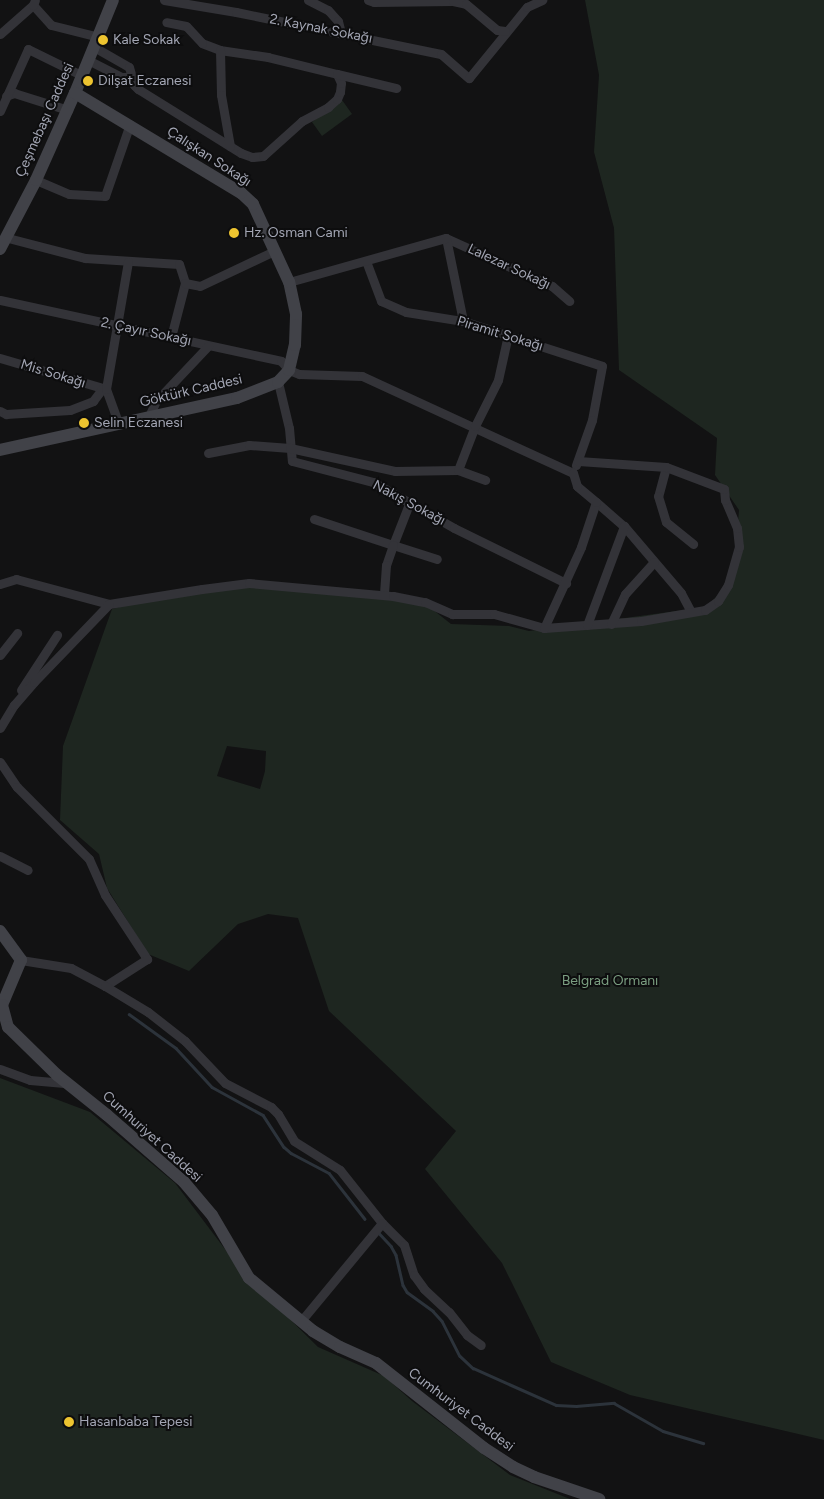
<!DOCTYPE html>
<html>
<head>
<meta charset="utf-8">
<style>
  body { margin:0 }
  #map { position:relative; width:824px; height:1499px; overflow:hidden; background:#121213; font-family:Figtree,sans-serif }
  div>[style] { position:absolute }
  .green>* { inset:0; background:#1e2620 }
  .stream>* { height:2.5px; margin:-1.25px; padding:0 1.25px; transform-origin:1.25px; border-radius:1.25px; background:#2c333b }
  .minor>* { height:9px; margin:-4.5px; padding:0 4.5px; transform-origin:4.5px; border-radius:4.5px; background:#333338 }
  .secondary>* { height:12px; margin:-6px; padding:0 6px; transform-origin:6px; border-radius:6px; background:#414248 }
  .dots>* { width:14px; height:14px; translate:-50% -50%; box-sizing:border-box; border:2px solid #0d0d0e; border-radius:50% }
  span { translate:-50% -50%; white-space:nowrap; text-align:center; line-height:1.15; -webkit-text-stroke:4px #0d0d0e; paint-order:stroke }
  .street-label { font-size:14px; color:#a3a6b4 }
  .poi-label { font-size:14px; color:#a3a6b4 }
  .left { translate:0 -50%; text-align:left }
  .park-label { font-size:14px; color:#7b9e81 }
</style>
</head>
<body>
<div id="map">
  <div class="green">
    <div style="clip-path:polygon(evenodd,585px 0,824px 0,824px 1440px,630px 1395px,551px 1362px,502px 1263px,425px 1169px,456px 1131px,329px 1011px,298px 918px,268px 914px,238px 924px,189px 971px,148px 954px,107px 888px,99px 854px,60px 820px,63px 746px,112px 609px,173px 593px,253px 586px,373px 594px,427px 605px,451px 624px,509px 626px,529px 631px,706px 607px,724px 589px,736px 547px,739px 510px,715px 475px,717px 438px,619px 370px,614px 228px,594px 152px,599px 75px,585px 0,227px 746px,266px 751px,265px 771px,260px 789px,217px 776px,227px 746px)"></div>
    <div style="clip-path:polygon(342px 100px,352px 114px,322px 136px,312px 122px)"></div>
    <div style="clip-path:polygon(0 1078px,90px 1112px,175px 1183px,243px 1273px,318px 1347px,384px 1376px,412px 1401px,510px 1475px,570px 1499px,0 1499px)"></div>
  </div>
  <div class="stream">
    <div style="left:129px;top:1014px;width:58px;rotate:35.9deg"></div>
    <div style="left:176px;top:1048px;width:53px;rotate:47.3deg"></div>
    <div style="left:212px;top:1087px;width:58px;rotate:28.8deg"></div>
    <div style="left:263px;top:1115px;width:38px;rotate:57deg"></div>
    <div style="left:284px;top:1147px;width:9px;rotate:41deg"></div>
    <div style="left:291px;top:1153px;width:43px;rotate:27.8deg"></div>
    <div style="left:329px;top:1173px;width:58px;rotate:52deg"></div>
    <div style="left:379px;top:1233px;width:18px;rotate:47deg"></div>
    <div style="left:391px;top:1246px;width:10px;rotate:61deg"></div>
    <div style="left:396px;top:1255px;width:31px;rotate:77deg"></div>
    <div style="left:403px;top:1285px;width:8px;rotate:60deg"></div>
    <div style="left:407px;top:1292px;width:32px;rotate:36deg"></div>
    <div style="left:433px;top:1311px;width:13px;rotate:48deg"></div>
    <div style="left:442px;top:1321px;width:39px;rotate:63deg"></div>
    <div style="left:460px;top:1356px;width:18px;rotate:43deg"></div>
    <div style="left:473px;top:1368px;width:91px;rotate:24deg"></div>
    <div style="left:556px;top:1405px;width:20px;rotate:3deg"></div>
    <div style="left:576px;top:1406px;width:38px;rotate:-5deg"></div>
    <div style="left:614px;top:1403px;width:56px;rotate:29.7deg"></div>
    <div style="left:663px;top:1431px;width:42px;rotate:16.7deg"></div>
  </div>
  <div class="minor">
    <div style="left:164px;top:0;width:73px;rotate:9.5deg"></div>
    <div style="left:236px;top:12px;width:209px;rotate:11.6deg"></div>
    <div style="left:441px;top:54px;width:37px;rotate:41deg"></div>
    <div style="left:469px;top:78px;width:92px;rotate:-50.8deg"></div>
    <div style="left:527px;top:7px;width:17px;rotate:-25deg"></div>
    <div style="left:308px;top:0;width:22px;rotate:27deg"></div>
    <div style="left:328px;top:10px;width:15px;rotate:48deg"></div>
    <div style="left:338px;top:21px;width:12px;rotate:76deg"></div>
    <div style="left:368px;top:0;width:6px;rotate:18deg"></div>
    <div style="left:374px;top:2px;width:79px;rotate:-0.7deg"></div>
    <div style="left:453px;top:1px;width:13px;rotate:13deg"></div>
    <div style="left:466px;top:4px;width:40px;rotate:40deg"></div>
    <div style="left:497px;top:30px;width:8px;rotate:7deg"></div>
    <div style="left:33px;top:5px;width:27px;rotate:48deg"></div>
    <div style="left:51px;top:25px;width:49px;rotate:14deg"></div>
    <div style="left:0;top:34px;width:44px;rotate:-41.3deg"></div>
    <div style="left:33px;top:5px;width:5px;rotate:-68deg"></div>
    <div style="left:94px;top:47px;width:40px;rotate:29.7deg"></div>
    <div style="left:129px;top:67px;width:19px;rotate:74deg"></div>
    <div style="left:134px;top:85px;width:6px;rotate:45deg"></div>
    <div style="left:138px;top:89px;width:121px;rotate:31.9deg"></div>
    <div style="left:241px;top:153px;width:12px;rotate:20deg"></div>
    <div style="left:252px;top:157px;width:11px;rotate:-5deg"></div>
    <div style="left:263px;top:156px;width:52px;rotate:-41.9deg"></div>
    <div style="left:302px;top:121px;width:30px;rotate:-28deg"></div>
    <div style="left:328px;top:107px;width:12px;rotate:-42deg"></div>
    <div style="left:337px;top:99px;width:8px;rotate:-67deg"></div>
    <div style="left:340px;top:92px;width:9px;rotate:-84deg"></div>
    <div style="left:341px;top:83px;width:10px;rotate:-114deg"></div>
    <div style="left:337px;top:74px;width:71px;rotate:-166.2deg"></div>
    <div style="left:268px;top:57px;width:49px;rotate:-171.7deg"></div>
    <div style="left:220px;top:50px;width:19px;rotate:-159deg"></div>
    <div style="left:202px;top:43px;width:23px;rotate:-133deg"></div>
    <div style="left:186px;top:26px;width:20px;rotate:-169deg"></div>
    <div style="left:220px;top:50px;width:45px;rotate:88.7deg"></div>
    <div style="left:221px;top:95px;width:52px;rotate:80deg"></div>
    <div style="left:88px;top:60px;width:38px;rotate:27deg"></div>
    <div style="left:122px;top:77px;width:9px"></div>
    <div style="left:337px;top:74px;width:61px;rotate:13.3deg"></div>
    <div style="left:6px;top:96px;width:9px;rotate:-21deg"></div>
    <div style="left:14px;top:93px;width:57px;rotate:17.5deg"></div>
    <div style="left:0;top:111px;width:68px;rotate:-65.7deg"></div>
    <div style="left:28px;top:49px;width:59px;rotate:26.1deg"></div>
    <div style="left:36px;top:180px;width:36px;rotate:23deg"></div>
    <div style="left:69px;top:194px;width:36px;rotate:3deg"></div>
    <div style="left:105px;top:196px;width:76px;rotate:-70.9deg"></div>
    <div style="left:8px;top:238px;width:80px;rotate:14.6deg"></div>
    <div style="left:85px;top:258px;width:94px;rotate:3.7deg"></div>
    <div style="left:179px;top:264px;width:20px;rotate:72deg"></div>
    <div style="left:185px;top:283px;width:56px;rotate:104.5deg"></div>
    <div style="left:446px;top:238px;width:116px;rotate:24.4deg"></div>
    <div style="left:552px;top:286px;width:23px;rotate:41deg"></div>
    <div style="left:446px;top:238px;width:85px;rotate:78.4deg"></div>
    <div style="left:366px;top:261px;width:43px;rotate:69.4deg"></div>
    <div style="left:381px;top:301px;width:27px;rotate:24deg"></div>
    <div style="left:406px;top:312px;width:58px;rotate:9deg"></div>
    <div style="left:463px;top:321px;width:146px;rotate:17.9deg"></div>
    <div style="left:602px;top:366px;width:55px;rotate:100.5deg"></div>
    <div style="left:592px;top:420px;width:48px;rotate:109.6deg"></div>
    <div style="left:289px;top:282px;width:163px;rotate:-15.7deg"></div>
    <div style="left:185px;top:283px;width:15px;rotate:11deg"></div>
    <div style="left:200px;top:286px;width:82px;rotate:-25.3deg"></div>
    <div style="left:0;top:300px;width:288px;rotate:12.2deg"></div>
    <div style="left:281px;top:361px;width:12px;rotate:48deg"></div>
    <div style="left:289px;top:370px;width:11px;rotate:22deg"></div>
    <div style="left:299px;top:374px;width:63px;rotate:1.8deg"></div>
    <div style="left:362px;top:376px;width:232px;rotate:24.7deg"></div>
    <div style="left:0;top:358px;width:110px;rotate:16.3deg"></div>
    <div style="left:278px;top:382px;width:47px;rotate:76.6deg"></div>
    <div style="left:289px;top:428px;width:33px;rotate:85deg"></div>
    <div style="left:292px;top:461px;width:84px;rotate:14.5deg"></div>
    <div style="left:373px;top:482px;width:93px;rotate:29.6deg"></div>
    <div style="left:454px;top:528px;width:125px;rotate:26.2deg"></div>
    <div style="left:0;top:411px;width:7px;rotate:27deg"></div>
    <div style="left:6px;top:414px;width:64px;rotate:-3.6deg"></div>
    <div style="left:70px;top:410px;width:25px;rotate:-21deg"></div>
    <div style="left:93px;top:401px;width:15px;rotate:-53deg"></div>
    <div style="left:149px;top:416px;width:17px;rotate:-65deg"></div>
    <div style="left:156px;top:401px;width:76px;rotate:-46.6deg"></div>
    <div style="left:118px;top:422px;width:35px;rotate:-110deg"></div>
    <div style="left:106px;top:389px;width:129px;rotate:-80.2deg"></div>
    <div style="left:208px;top:453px;width:42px;rotate:-11deg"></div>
    <div style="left:249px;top:445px;width:41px;rotate:4.2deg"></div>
    <div style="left:290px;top:448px;width:107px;rotate:12.4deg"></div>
    <div style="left:395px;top:471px;width:63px;rotate:-0.9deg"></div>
    <div style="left:458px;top:470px;width:29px;rotate:20deg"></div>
    <div style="left:666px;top:467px;width:30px;rotate:105deg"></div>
    <div style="left:658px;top:496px;width:27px;rotate:73deg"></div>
    <div style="left:666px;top:522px;width:35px;rotate:39deg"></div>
    <div style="left:458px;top:470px;width:47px;rotate:-68.9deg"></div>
    <div style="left:475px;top:426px;width:51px;rotate:-63.4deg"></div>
    <div style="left:498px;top:380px;width:46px;rotate:-77.5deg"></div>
    <div style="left:596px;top:502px;width:37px;rotate:41deg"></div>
    <div style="left:624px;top:526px;width:88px;rotate:49.6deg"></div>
    <div style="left:681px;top:593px;width:21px;rotate:62deg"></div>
    <div style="left:409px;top:504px;width:44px;rotate:111.3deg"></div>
    <div style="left:393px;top:545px;width:46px;rotate:17.7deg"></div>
    <div style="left:314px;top:519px;width:83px;rotate:18.2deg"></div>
    <div style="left:393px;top:545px;width:21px;rotate:109deg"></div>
    <div style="left:386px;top:565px;width:30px;rotate:94deg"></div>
    <div style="left:0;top:584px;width:17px;rotate:-17deg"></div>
    <div style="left:16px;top:579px;width:96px;rotate:15deg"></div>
    <div style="left:109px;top:604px;width:94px;rotate:-9.2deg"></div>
    <div style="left:202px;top:589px;width:47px;rotate:-7.3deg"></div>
    <div style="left:249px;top:583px;width:145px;rotate:5.2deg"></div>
    <div style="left:393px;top:596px;width:33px;rotate:11deg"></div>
    <div style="left:425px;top:602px;width:30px;rotate:24deg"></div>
    <div style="left:452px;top:614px;width:42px"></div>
    <div style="left:494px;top:614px;width:52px;rotate:15.6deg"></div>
    <div style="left:544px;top:628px;width:97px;rotate:-4.1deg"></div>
    <div style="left:641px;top:621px;width:65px;rotate:-9.8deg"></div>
    <div style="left:705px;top:610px;width:16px;rotate:-35deg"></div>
    <div style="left:718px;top:601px;width:19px;rotate:-58deg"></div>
    <div style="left:728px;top:585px;width:40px;rotate:-74deg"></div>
    <div style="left:739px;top:547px;width:19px;rotate:-96deg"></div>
    <div style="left:737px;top:528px;width:30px;rotate:-113deg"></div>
    <div style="left:725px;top:500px;width:11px;rotate:-95deg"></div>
    <div style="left:724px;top:489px;width:62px;rotate:-159.2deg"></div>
    <div style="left:666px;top:467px;width:88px;rotate:-176.1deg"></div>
    <div style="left:611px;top:624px;width:33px;rotate:-65deg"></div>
    <div style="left:625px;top:594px;width:43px;rotate:-47.8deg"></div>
    <div style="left:587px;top:625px;width:106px;rotate:-69.5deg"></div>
    <div style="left:544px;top:628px;width:89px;rotate:-65.4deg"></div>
    <div style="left:581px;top:547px;width:47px;rotate:-71.6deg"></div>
    <div style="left:596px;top:502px;width:25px;rotate:-140deg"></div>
    <div style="left:577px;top:486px;width:14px;rotate:-107deg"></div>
    <div style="left:0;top:655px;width:28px;rotate:-52deg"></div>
    <div style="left:21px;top:690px;width:66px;rotate:-56.8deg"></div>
    <div style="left:0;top:728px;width:27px;rotate:-59deg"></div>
    <div style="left:14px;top:705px;width:30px;rotate:-49deg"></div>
    <div style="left:34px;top:682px;width:108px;rotate:-46.1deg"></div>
    <div style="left:0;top:762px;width:30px;rotate:56deg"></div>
    <div style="left:17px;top:787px;width:102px;rotate:45deg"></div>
    <div style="left:89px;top:859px;width:39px;rotate:66deg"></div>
    <div style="left:105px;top:895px;width:77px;rotate:56.7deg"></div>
    <div style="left:147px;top:959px;width:50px;rotate:147.3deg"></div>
    <div style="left:105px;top:986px;width:38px;rotate:-152deg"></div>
    <div style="left:71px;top:968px;width:51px;rotate:-170.9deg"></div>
    <div style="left:0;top:856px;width:31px;rotate:27deg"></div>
    <div style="left:105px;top:986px;width:50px;rotate:31.2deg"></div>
    <div style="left:148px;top:1012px;width:47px;rotate:38.1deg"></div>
    <div style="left:185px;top:1041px;width:58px;rotate:46.4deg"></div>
    <div style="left:225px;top:1083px;width:52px;rotate:27.6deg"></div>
    <div style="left:271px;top:1107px;width:10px;rotate:45deg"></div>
    <div style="left:278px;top:1114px;width:31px;rotate:59deg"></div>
    <div style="left:294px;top:1141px;width:54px;rotate:32.2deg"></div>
    <div style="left:340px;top:1170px;width:68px;rotate:51.6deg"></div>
    <div style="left:382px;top:1223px;width:31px;rotate:45deg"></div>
    <div style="left:404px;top:1245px;width:32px;rotate:72deg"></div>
    <div style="left:414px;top:1275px;width:17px;rotate:54deg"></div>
    <div style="left:424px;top:1289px;width:34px;rotate:43deg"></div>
    <div style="left:449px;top:1312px;width:29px;rotate:52deg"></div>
    <div style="left:467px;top:1335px;width:17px;rotate:36deg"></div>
    <div style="left:0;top:1069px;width:32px;rotate:20deg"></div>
    <div style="left:30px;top:1080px;width:37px;rotate:5deg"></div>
    <div style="left:301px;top:1321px;width:127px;rotate:-50.4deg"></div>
  </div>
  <div class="secondary">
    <div style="left:0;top:249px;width:78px;rotate:-62.4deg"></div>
    <div style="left:36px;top:180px;width:95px;rotate:-65.9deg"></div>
    <div style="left:75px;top:93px;width:100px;rotate:-67.8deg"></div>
    <div style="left:0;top:450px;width:243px;rotate:-12.4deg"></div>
    <div style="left:237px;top:398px;width:44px;rotate:-21.3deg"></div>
    <div style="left:278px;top:382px;width:16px;rotate:-47deg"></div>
    <div style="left:289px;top:370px;width:26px;rotate:-77deg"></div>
    <div style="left:295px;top:345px;width:31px;rotate:-88deg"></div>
    <div style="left:296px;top:314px;width:33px;rotate:-102deg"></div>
    <div style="left:289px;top:282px;width:86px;rotate:-114.8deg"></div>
    <div style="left:253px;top:204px;width:16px;rotate:-137deg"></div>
    <div style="left:241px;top:193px;width:194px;rotate:-148.9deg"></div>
    <div style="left:0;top:931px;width:36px;rotate:54deg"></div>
    <div style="left:21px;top:960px;width:49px;rotate:112.9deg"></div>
    <div style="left:2px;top:1005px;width:23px;rotate:75deg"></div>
    <div style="left:8px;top:1027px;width:69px;rotate:44.4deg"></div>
    <div style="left:57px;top:1075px;width:64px;rotate:38.7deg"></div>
    <div style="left:107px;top:1115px;width:102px;rotate:41deg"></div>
    <div style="left:184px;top:1182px;width:43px;rotate:49.7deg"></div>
    <div style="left:212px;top:1215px;width:73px;rotate:59.6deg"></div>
    <div style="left:249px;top:1278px;width:83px;rotate:39.6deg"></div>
    <div style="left:313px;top:1331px;width:31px;rotate:31deg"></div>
    <div style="left:340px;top:1347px;width:39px;rotate:24deg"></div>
    <div style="left:376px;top:1363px;width:137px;rotate:38.2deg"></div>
    <div style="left:484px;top:1448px;width:35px;rotate:33deg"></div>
    <div style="left:513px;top:1467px;width:23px;rotate:25deg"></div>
    <div style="left:534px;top:1477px;width:69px;rotate:18.7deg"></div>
  </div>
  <div class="dots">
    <div style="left:103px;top:40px;background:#edc430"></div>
    <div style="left:88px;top:81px;background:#edc430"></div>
    <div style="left:234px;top:233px;background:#edc430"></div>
    <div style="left:84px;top:423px;background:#edc430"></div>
    <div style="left:69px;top:1422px;background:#edc430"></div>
  </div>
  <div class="street-label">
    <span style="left:321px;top:29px;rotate:11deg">2. Kaynak Sokağı</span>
    <span style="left:45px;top:120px;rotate:-66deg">Çeşmebaşı Caddesi</span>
    <span style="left:209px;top:157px;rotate:33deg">Çalışkan Sokağı</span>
    <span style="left:509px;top:267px;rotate:25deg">Lalezar Sokağı</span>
    <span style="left:146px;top:332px;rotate:12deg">2. Çayır Sokağı</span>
    <span style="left:500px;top:334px;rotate:17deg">Piramit Sokağı</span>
    <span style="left:53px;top:374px;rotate:17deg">Mis Sokağı</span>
    <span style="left:191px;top:391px;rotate:-13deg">Göktürk Caddesi</span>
    <span style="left:409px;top:503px;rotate:28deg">Nakış Sokağı</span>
    <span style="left:152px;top:1137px;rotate:42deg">Cumhuriyet Caddesi</span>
    <span style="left:461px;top:1410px;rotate:37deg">Cumhuriyet Caddesi</span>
  </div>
  <div class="poi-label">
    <span class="left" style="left:113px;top:40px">Kale Sokak</span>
    <span class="left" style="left:98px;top:81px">Dilşat Eczanesi</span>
    <span class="left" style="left:244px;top:233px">Hz. Osman Cami</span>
    <span class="left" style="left:94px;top:423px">Selin Eczanesi</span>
    <span class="left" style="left:79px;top:1422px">Hasanbaba Tepesi</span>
  </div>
  <div class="park-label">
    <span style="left:610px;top:981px">Belgrad Ormanı</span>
  </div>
</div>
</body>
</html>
